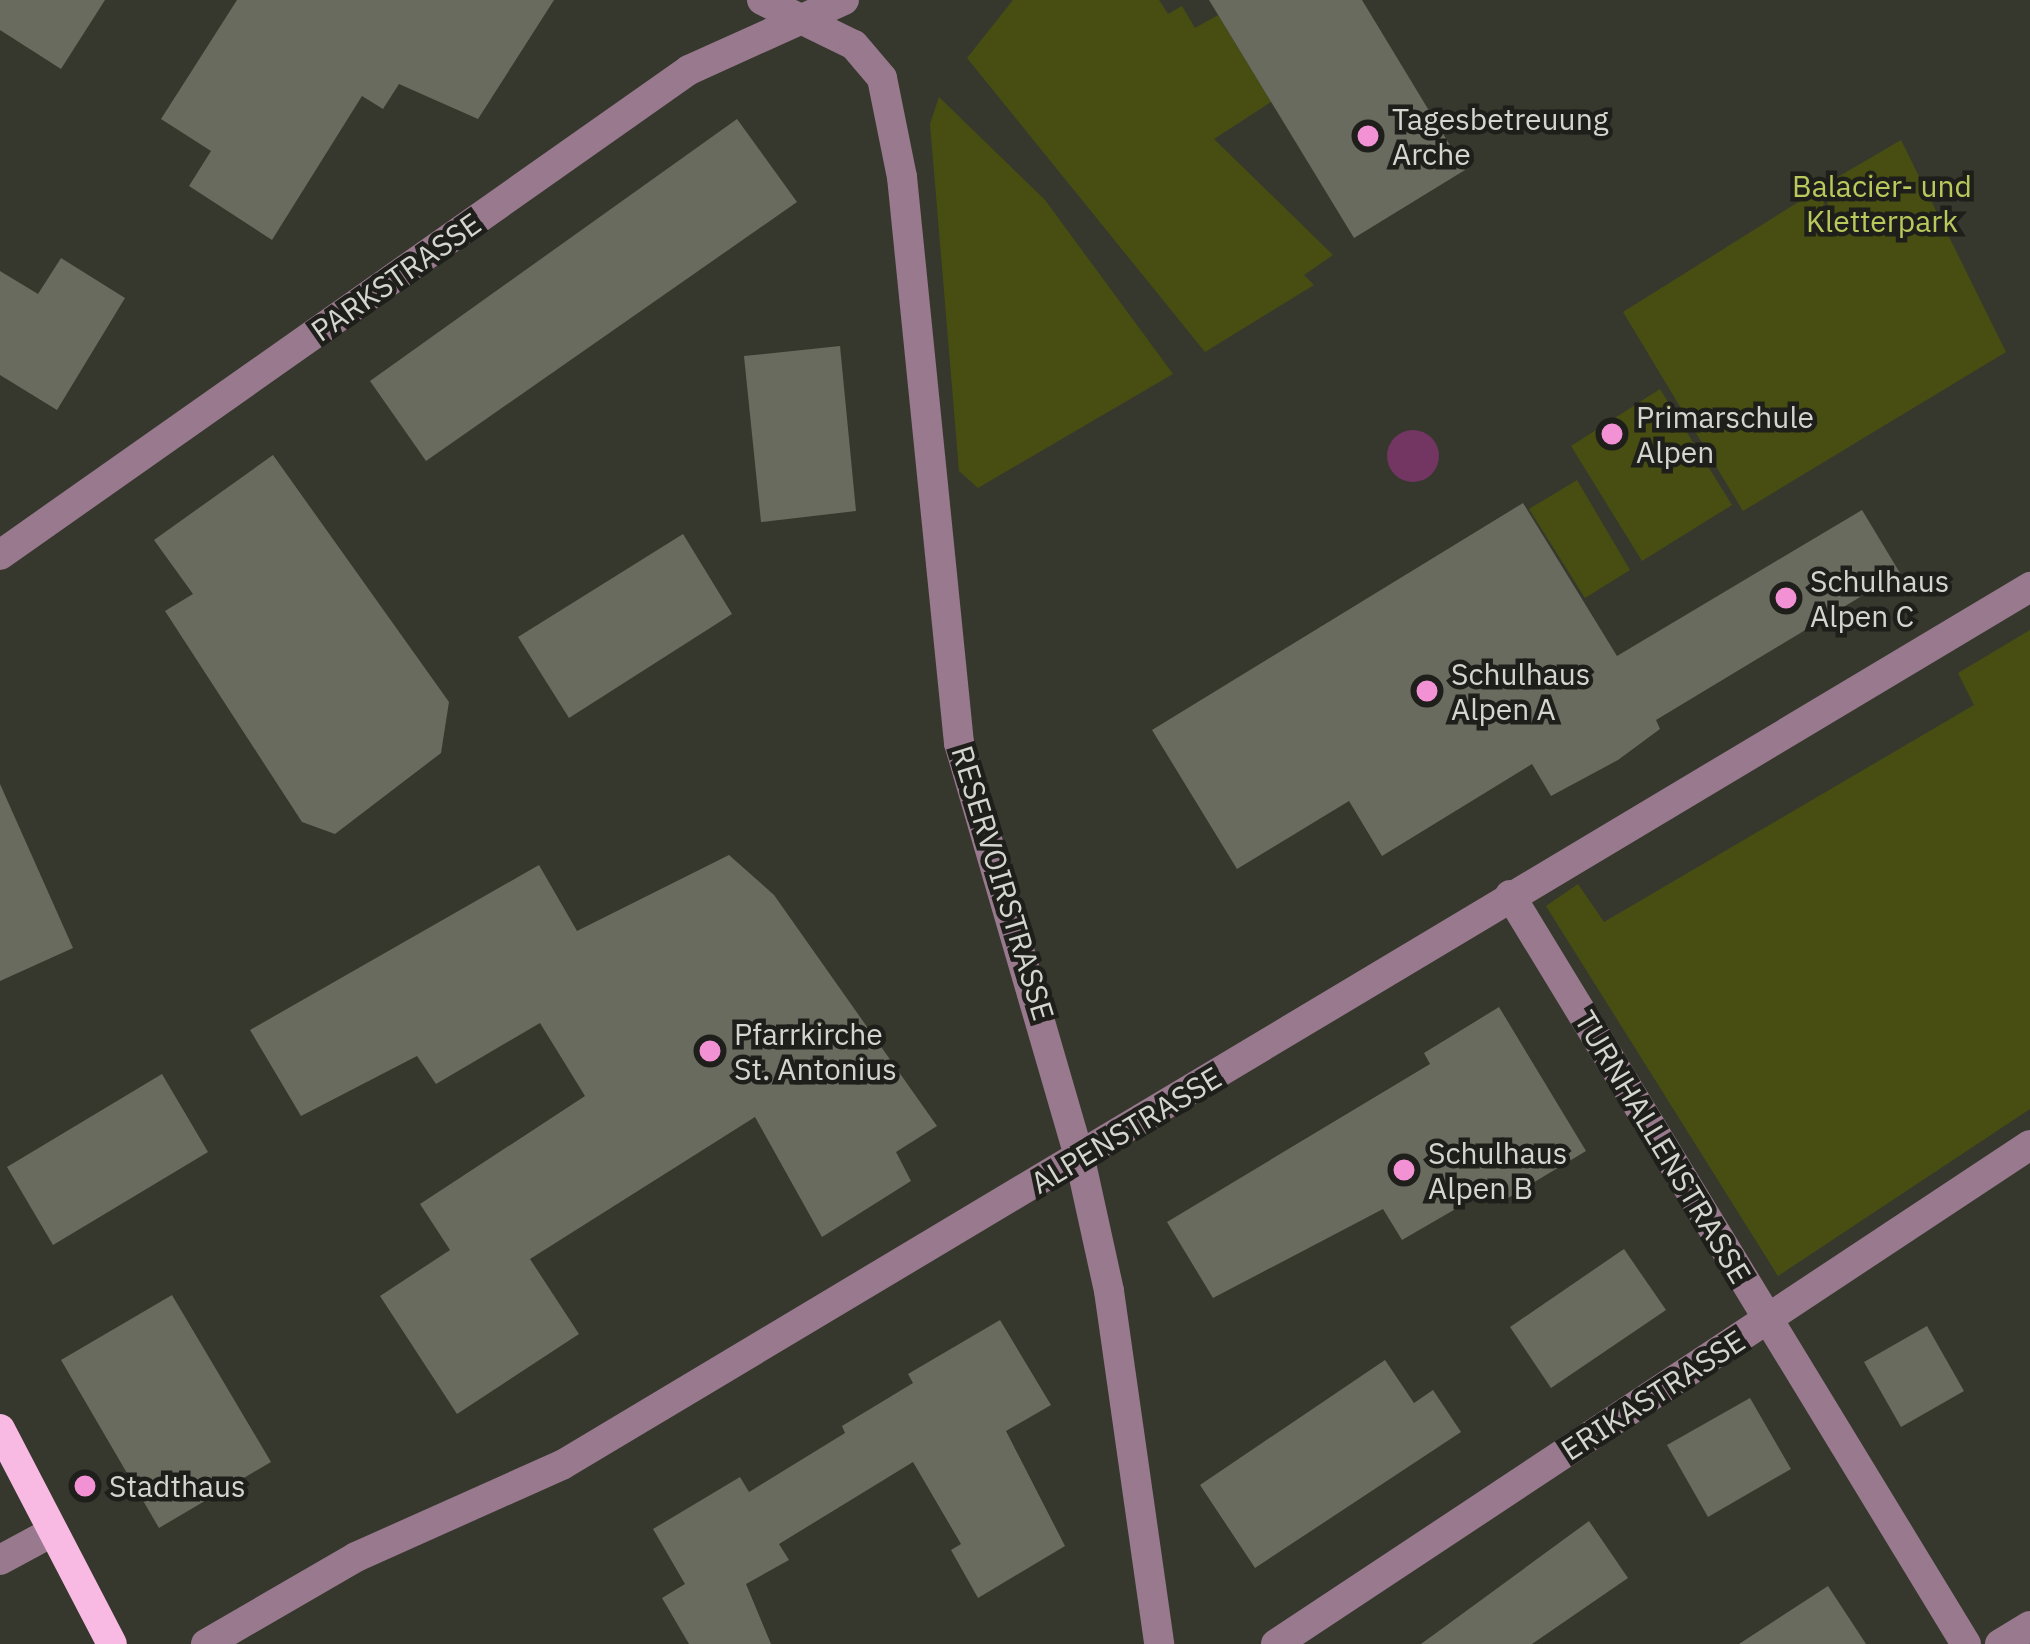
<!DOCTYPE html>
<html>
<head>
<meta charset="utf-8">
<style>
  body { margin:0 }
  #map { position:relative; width:2030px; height:1644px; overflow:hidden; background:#36382d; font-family:"IBM Plex Sans",sans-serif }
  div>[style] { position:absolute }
  .green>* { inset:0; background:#484e11 }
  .water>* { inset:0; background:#733561 }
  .round { border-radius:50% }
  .building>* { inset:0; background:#686b5e }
  .minor>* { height:30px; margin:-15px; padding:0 15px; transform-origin:15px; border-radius:15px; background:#98798d }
  .major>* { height:30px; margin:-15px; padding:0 15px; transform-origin:15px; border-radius:15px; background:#f8bae3 }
  .dots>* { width:33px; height:33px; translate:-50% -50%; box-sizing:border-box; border:6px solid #1e1f1a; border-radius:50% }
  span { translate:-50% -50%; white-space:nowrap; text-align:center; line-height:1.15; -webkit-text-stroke:9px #1e1f1a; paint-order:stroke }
  .poi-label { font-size:30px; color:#d3d5ce }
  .left { translate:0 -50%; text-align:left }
  .park-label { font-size:30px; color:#bbc95c }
  .street-label { font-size:30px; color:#d3d5ce }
</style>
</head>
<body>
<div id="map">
  <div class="green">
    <div style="clip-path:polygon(1013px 0,1159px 0,1168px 14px,1182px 6px,1195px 28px,1218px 15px,1271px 102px,1214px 139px,1333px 255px,1304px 275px,1314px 285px,1205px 352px,967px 58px)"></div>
    <div style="clip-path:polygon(939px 97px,1045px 200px,1173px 374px,978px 488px,959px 471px,930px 124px)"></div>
    <div style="clip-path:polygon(1901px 140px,2006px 352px,1743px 511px,1623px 312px,1816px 191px,1847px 239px,1819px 188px)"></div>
    <div style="clip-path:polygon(1660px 389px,1732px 505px,1642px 561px,1571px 446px)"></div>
    <div style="clip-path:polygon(1577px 480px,1630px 570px,1585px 598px,1529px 509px)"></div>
    <div style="clip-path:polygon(2030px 630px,2030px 1109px,1778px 1276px,1546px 906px,1578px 884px,1604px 922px,1974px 705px,1958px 673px)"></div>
  </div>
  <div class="water">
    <div class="round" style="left:1387px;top:430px;width:52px;height:52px"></div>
  </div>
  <div class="building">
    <div style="clip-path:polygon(0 0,105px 0,61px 69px,0 30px)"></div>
    <div style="clip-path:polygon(237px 0,554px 0,478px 119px,399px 84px,383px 109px,362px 96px,272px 240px,189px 186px,211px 151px,161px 119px)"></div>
    <div style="clip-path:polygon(1209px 0,1362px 0,1465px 170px,1354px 238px)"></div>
    <div style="clip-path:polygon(737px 119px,797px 202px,426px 461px,370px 381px)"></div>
    <div style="clip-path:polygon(61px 258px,125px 298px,57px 410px,0 375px,0 271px,38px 294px)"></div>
    <div style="clip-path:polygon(840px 346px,856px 511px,761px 522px,744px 356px)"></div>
    <div style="clip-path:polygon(273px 455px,449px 702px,441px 753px,335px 834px,302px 822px,165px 611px,193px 594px,154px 540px)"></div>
    <div style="clip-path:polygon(1523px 503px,1617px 656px,1862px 510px,1900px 573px,1656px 720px,1660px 729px,1618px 760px,1551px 796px,1532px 764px,1382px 856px,1349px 801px,1237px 869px,1152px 730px)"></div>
    <div style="clip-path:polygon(683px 534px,732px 614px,569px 718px,518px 637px)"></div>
    <div style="clip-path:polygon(0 784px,73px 948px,0 981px)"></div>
    <div style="clip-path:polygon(729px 855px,774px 895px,937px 1126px,896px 1152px,911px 1181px,822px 1237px,755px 1117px,530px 1259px,579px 1334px,457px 1414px,380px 1296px,450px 1250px,420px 1204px,585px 1096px,540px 1023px,436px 1084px,417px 1056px,301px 1116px,250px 1030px,539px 865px,577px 931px)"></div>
    <div style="clip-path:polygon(1499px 1007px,1586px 1151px,1498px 1204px,1490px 1189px,1402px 1240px,1383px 1209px,1213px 1298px,1167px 1222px,1430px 1064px,1424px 1053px)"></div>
    <div style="clip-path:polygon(162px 1074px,208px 1152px,53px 1245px,7px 1167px)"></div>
    <div style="clip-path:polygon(1624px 1249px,1666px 1310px,1551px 1388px,1510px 1327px)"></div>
    <div style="clip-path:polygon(172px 1295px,271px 1462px,159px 1528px,61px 1360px)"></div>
    <div style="clip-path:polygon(1000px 1320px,1051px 1405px,1006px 1431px,1065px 1546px,978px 1598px,951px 1550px,961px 1544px,913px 1462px,779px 1544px,789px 1560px,746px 1584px,771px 1644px,689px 1644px,662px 1598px,685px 1584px,653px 1529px,740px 1477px,749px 1492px,845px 1433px,842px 1426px,913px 1383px,908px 1374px)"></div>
    <div style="clip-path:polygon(1927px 1326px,1964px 1391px,1901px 1427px,1864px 1362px)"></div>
    <div style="clip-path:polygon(1385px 1360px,1414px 1403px,1433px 1390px,1461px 1432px,1255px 1568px,1200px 1485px)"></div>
    <div style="clip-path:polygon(1750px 1398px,1791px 1469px,1708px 1517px,1667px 1445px)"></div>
    <div style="clip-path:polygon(1589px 1521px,1628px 1578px,1532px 1644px,1421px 1644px)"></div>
    <div style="clip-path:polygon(1828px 1586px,1866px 1644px,1739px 1644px,1808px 1599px)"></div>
  </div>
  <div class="minor">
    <div style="left:762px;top:0;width:102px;rotate:26.1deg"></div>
    <div style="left:854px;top:45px;width:43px;rotate:49.7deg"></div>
    <div style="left:882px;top:78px;width:101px;rotate:78.6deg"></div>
    <div style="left:902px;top:177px;width:569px;rotate:84.25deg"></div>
    <div style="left:959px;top:743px;width:433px;rotate:73.8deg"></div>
    <div style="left:1080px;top:1159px;width:135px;rotate:77.6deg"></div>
    <div style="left:1109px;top:1291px;width:357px;rotate:81.9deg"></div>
    <div style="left:0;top:555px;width:843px;rotate:-35.14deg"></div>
    <div style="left:689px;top:70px;width:170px;rotate:-24.3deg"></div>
    <div style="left:1510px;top:895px;width:877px;rotate:58.67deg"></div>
    <div style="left:0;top:1560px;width:59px;rotate:-28.3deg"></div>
    <div style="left:206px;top:1644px;width:173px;rotate:-30.1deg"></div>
    <div style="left:356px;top:1557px;width:226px;rotate:-24.1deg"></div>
    <div style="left:562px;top:1465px;width:1711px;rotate:-30.88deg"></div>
    <div style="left:1276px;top:1644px;width:904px;rotate:-33.5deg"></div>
    <div style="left:2000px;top:1644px;width:35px;rotate:-31deg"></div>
  </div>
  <div class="major">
    <div style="left:0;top:1429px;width:242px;rotate:62.5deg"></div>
  </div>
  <div class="dots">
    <div style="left:1368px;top:136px;background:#f391d5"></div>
    <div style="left:1612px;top:434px;background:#f391d5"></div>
    <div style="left:1786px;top:598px;background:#f391d5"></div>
    <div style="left:1427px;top:691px;background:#f391d5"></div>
    <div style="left:710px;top:1051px;background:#f391d5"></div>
    <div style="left:1404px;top:1170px;background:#f391d5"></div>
    <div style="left:85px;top:1486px;background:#f391d5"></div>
  </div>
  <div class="poi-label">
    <span class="left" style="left:1392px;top:136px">Tagesbetreuung<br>Arche</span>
    <span class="left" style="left:1636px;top:434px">Primarschule<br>Alpen</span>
    <span class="left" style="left:1810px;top:598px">Schulhaus<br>Alpen C</span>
    <span class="left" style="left:1451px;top:691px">Schulhaus<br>Alpen A</span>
    <span class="left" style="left:734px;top:1051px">Pfarrkirche<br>St. Antonius</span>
    <span class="left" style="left:1428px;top:1170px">Schulhaus<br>Alpen B</span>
    <span class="left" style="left:109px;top:1486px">Stadthaus</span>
  </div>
  <div class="park-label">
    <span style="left:1882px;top:203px">Balacier- und<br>Kletterpark</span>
  </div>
  <div class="street-label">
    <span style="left:396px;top:277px;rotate:-35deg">PARKSTRASSE</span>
    <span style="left:1003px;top:883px;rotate:73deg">RESERVOIRSTRASSE</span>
    <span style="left:1126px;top:1130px;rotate:-31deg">ALPENSTRASSE</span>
    <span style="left:1663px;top:1147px;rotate:59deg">TURNHALLENSTRASSE</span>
    <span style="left:1653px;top:1395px;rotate:-33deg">ERIKASTRASSE</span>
  </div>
</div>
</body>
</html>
